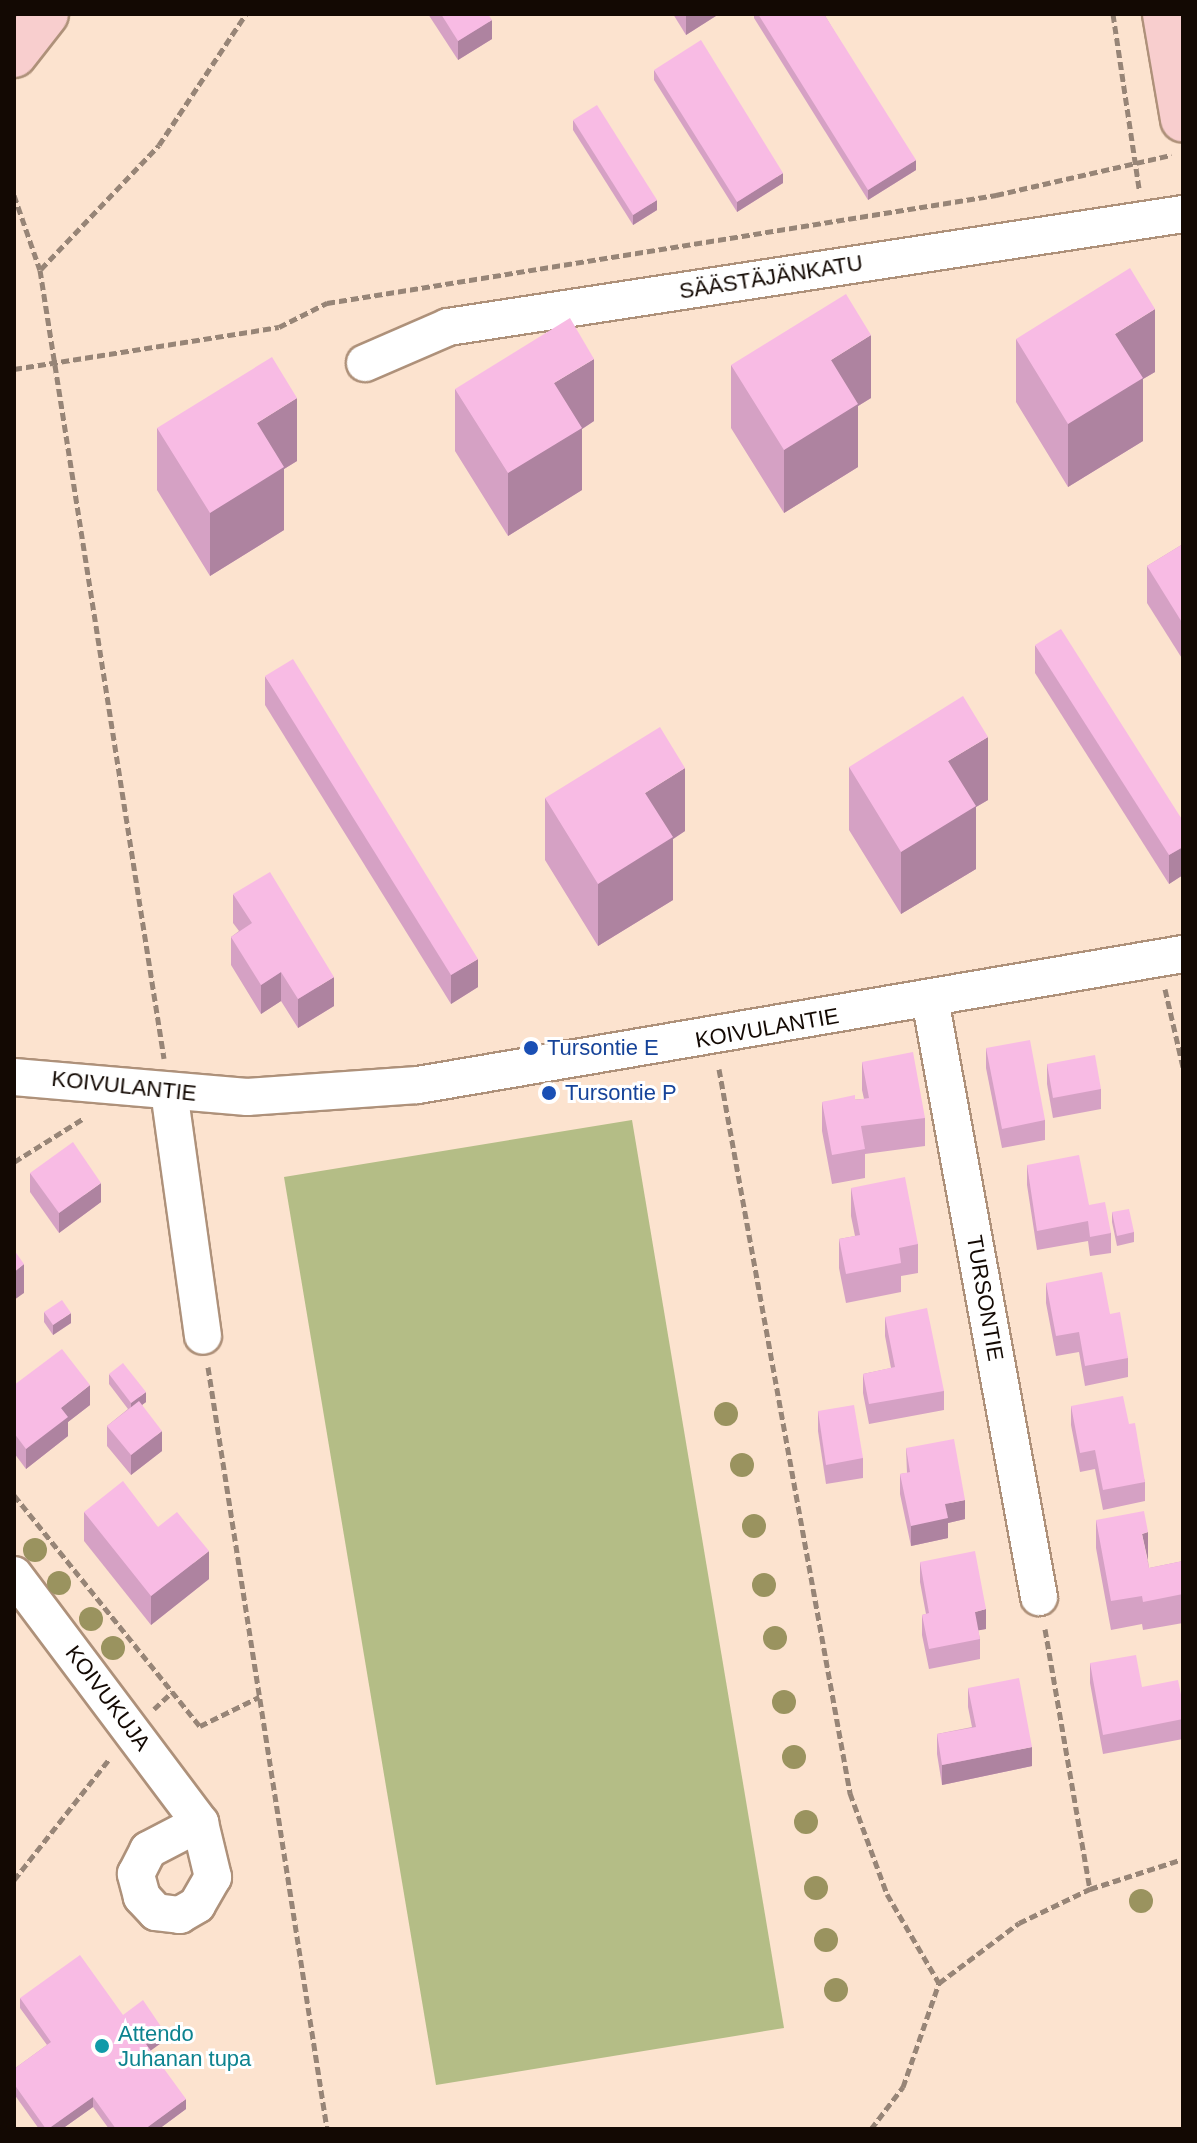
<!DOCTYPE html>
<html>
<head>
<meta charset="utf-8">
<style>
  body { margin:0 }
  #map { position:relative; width:1197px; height:2143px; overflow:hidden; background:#fce3cf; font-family:Helvetica,sans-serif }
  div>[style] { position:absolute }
  .green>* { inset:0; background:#b4bd86 }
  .path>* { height:5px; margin-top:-2.5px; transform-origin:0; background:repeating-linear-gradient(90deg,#978577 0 8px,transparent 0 12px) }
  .roads { filter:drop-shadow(2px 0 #ae917a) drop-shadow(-2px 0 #ae917a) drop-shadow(0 2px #ae917a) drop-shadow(0 -2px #ae917a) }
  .minor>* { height:36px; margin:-18px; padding:0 18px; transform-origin:18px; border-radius:18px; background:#fff }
  .major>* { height:44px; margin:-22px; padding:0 22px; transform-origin:22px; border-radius:22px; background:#f8cece }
  .trees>* { width:24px; height:24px; margin:-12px; border-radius:50%; background:#9a935f }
  .wall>* { inset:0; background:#d5a1c4 }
  .shaded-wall>* { inset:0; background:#ae83a0 }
  .building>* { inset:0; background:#f8bbe4 }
  .dots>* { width:22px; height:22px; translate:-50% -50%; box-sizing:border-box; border:4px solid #fff; border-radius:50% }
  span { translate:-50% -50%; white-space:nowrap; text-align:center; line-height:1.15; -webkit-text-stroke:6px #fff; paint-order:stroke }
  .street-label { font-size:22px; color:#130903 }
  .transit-label { font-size:22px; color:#164399 }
  .left { translate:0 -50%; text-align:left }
  .culture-label { font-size:22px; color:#0d838f }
  .frame { position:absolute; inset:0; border:16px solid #130903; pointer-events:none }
</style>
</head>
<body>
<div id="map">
  <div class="green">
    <div style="clip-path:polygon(632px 1120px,784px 2028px,436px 2085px,284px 1177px)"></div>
  </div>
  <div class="path">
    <div style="left:1113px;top:14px;width:177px;rotate:81.5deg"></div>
    <div style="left:14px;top:195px;width:79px;rotate:70.9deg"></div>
    <div style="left:40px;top:270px;width:798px;rotate:81.06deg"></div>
    <div style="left:41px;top:269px;width:171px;rotate:-46.4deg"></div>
    <div style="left:159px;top:145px;width:157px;rotate:-56.4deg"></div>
    <div style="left:14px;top:369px;width:268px;rotate:-9deg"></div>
    <div style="left:279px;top:327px;width:54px;rotate:-26.6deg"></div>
    <div style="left:327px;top:303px;width:678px;rotate:-9.17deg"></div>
    <div style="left:996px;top:195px;width:180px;rotate:-12.9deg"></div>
    <div style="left:1165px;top:989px;width:80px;rotate:77deg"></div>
    <div style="left:719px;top:1069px;width:736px;rotate:79.74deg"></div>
    <div style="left:850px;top:1793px;width:108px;rotate:69.9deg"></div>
    <div style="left:887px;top:1894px;width:103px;rotate:59.7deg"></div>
    <div style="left:14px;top:1162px;width:83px;rotate:-32.2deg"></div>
    <div style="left:208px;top:1367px;width:771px;rotate:81.12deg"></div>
    <div style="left:14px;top:1495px;width:297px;rotate:51.2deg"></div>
    <div style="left:200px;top:1726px;width:66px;rotate:-26.2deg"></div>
    <div style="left:1045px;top:1629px;width:264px;rotate:80.2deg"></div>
    <div style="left:154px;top:1709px;width:25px;rotate:-43deg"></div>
    <div style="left:14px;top:1880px;width:155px;rotate:-51.8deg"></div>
    <div style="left:871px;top:2129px;width:53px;rotate:-52.7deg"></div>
    <div style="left:903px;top:2087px;width:110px;rotate:-70.9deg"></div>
    <div style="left:939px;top:1983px;width:100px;rotate:-36.9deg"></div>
    <div style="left:1019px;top:1923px;width:79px;rotate:-25.6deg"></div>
    <div style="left:1090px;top:1889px;width:98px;rotate:-17.9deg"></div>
  </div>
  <div class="roads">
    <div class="minor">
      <div style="left:365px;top:363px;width:90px;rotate:-23.4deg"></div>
      <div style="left:448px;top:327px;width:744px;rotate:-8.74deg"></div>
      <div style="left:930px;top:999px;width:608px;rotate:79.67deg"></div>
      <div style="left:14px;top:1077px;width:234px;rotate:4.9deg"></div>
      <div style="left:247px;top:1097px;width:171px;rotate:-4deg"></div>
      <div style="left:418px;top:1085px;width:776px;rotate:-9.72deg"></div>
      <div style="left:169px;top:1091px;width:247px;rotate:82.1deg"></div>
      <div style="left:14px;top:1575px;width:310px;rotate:53.1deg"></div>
      <div style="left:200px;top:1823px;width:56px;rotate:76.5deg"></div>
      <div style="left:213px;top:1877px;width:32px;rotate:120deg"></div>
      <div style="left:197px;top:1905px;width:20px;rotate:150deg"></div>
      <div style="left:180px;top:1915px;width:24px;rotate:-173deg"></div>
      <div style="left:156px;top:1912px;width:21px;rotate:-133deg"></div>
      <div style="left:142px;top:1897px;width:24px;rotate:-105deg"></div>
      <div style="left:136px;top:1874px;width:27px;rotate:-63deg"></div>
      <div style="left:148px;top:1850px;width:59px;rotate:-27.4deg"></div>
    </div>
    <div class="major">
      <div style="left:1165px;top:14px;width:107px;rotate:80.3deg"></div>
      <div style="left:14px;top:55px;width:52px;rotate:-52deg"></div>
    </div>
  </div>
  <div class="trees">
    <div style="left:726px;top:1414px"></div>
    <div style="left:742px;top:1465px"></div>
    <div style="left:754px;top:1526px"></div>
    <div style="left:35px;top:1550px"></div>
    <div style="left:59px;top:1583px"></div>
    <div style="left:764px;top:1585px"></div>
    <div style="left:91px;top:1619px"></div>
    <div style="left:775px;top:1638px"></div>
    <div style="left:113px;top:1648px"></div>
    <div style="left:784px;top:1702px"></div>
    <div style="left:794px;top:1757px"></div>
    <div style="left:806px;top:1822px"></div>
    <div style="left:816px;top:1888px"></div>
    <div style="left:1141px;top:1901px"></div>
    <div style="left:826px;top:1940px"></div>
    <div style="left:836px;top:1990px"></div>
  </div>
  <div class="wall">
    <div style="clip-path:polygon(428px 14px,488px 14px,492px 39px,458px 60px)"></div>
    <div style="clip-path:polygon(673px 14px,719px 14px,686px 35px)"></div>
    <div style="clip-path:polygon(754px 14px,824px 14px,916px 170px,868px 200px,754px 18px)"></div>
    <div style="clip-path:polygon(654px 70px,783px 183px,737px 212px,654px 80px)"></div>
    <div style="clip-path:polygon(573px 120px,657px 210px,633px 225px,573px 130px)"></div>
    <div style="clip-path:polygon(1016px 339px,1155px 372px,1143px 379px,1143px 441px,1068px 487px,1016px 402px)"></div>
    <div style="clip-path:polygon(731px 365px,871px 398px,858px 406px,858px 467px,784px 513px,731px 428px)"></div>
    <div style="clip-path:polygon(455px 389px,594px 421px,582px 429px,582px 490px,508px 536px,455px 451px)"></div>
    <div style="clip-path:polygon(157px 428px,297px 461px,284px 469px,284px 530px,210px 576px,157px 490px)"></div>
    <div style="clip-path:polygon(1183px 544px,1183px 660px,1147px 603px,1147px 566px)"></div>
    <div style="clip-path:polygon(1035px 645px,1183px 821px,1183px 875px,1169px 884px,1035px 673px)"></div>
    <div style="clip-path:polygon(265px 676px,478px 987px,451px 1004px,265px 705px)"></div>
    <div style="clip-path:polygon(849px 767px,988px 800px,976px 807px,976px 869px,901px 914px,849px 830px)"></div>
    <div style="clip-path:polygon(545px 798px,685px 831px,673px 839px,673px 900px,598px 946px,545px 860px)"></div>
    <div style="clip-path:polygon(233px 894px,334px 1006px,298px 1028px,281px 1001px,261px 1014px,231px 965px,231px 937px,239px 931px,233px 923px)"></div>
    <div style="clip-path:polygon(986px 1048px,1045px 1120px,1045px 1140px,1002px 1148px,986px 1068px)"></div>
    <div style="clip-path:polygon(862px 1062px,925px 1118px,925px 1146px,865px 1154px,865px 1178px,832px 1184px,822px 1131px,822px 1102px,864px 1099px,862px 1090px)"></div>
    <div style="clip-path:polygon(1047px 1064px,1101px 1089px,1101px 1109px,1053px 1118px,1047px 1084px)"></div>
    <div style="clip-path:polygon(1027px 1165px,1089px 1205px,1111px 1233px,1111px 1253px,1090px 1256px,1088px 1241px,1037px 1250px,1027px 1185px)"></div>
    <div style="clip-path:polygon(30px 1173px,101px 1202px,59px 1233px,30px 1192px)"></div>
    <div style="clip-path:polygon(851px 1188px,918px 1244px,918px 1273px,901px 1276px,901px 1292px,846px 1303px,839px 1268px,839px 1239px,855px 1236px,851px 1216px)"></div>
    <div style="clip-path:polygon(1112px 1212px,1134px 1232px,1134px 1242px,1117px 1246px,1112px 1222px)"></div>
    <div style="clip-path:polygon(1046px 1283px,1110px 1314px,1128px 1358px,1128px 1377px,1085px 1386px,1079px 1352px,1056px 1356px,1046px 1303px)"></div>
    <div style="clip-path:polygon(44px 1312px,71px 1323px,53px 1335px,44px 1322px)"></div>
    <div style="clip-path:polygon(885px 1317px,944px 1391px,944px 1410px,869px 1424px,863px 1393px,863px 1374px,891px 1368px,885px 1336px)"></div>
    <div style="clip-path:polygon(109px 1374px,146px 1402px,142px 1405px,162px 1451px,131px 1475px,107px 1446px,107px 1426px,128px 1409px,109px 1384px)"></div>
    <div style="clip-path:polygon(14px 1385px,90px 1405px,68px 1422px,68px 1436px,26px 1469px,14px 1453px)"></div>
    <div style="clip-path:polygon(1071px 1406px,1129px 1424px,1145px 1482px,1145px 1501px,1103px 1510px,1095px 1469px,1080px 1472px,1071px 1425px)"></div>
    <div style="clip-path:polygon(818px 1411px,863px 1458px,863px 1478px,826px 1484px,818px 1431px)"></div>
    <div style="clip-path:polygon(906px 1448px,965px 1519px,948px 1523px,948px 1538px,911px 1546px,900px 1494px,900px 1474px,907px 1473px)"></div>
    <div style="clip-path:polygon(84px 1512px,158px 1527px,209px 1579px,151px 1625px,84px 1541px)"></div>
    <div style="clip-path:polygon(1096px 1520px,1148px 1561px,1149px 1568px,1183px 1561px,1183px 1623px,1143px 1630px,1142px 1624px,1111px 1630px,1096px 1548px)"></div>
    <div style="clip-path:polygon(920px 1562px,986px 1629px,978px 1630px,980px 1639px,980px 1659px,929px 1669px,922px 1635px,922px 1615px,926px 1614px,920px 1582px)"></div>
    <div style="clip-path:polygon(1090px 1663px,1142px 1687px,1183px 1704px,1183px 1739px,1103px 1754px,1090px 1683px)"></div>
    <div style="clip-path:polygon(968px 1688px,1032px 1766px,942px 1785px,937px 1754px,937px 1734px,972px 1727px,968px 1707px)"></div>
    <div style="clip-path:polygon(20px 1998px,164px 2041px,150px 2050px,186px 2109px,159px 2129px,109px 2129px,93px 2107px,62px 2129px,39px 2129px,14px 2094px,14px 2069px,47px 2045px,20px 2008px)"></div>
  </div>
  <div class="shaded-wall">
    <div style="clip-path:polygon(688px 14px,719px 14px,686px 35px,686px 15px)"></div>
    <div style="clip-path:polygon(492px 20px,492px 39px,458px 60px,458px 41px)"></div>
    <div style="clip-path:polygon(916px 160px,916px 170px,868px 200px,868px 190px)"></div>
    <div style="clip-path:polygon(783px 173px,783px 183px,737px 212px,737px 202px)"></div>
    <div style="clip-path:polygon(657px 200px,657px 210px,633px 225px,633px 215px)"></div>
    <div style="clip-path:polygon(1155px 309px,1155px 372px,1143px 379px,1143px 441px,1068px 487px,1068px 424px,1115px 334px)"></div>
    <div style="clip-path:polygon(871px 335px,871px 398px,858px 406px,858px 467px,784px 513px,784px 450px,831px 360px)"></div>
    <div style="clip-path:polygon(594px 359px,594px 421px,582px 429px,582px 490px,508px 536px,508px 473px,554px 383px)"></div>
    <div style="clip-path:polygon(297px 398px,297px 461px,284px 469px,284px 530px,210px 576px,210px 513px,257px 423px)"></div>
    <div style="clip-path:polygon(988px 737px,988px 800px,976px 807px,976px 869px,901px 914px,901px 852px,948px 761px)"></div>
    <div style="clip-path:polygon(685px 768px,685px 831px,673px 839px,673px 900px,598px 946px,598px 884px,645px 793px)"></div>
    <div style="clip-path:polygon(1183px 847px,1183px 875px,1169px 884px,1169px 855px)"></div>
    <div style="clip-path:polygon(478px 959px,478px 987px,451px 1004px,451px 975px)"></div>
    <div style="clip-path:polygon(281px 972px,281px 1001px,261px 1014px,261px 985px)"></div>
    <div style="clip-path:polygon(334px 977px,334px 1006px,298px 1028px,298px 999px)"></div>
    <div style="clip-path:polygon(101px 1183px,101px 1202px,59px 1233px,59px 1213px)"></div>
    <div style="clip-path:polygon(24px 1264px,24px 1293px,14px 1300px,14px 1272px)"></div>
    <div style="clip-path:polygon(71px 1313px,71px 1323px,53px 1335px,53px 1325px)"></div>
    <div style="clip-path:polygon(90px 1385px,90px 1405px,68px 1422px,68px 1436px,26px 1469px,26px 1449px,61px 1408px)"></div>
    <div style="clip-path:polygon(146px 1392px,146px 1402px,131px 1413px,131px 1403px)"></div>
    <div style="clip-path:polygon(162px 1431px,162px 1451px,131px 1475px,131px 1455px)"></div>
    <div style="clip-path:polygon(965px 1500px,965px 1519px,948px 1523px,948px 1538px,911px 1546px,911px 1526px,945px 1504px)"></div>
    <div style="clip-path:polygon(1148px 1532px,1148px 1561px,1142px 1534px)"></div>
    <div style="clip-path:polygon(209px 1551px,209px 1579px,151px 1625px,151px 1596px)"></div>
    <div style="clip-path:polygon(986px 1609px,986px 1629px,975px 1631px,975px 1612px)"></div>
    <div style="clip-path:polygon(1032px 1747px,1032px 1766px,942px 1785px,942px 1765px)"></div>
    <div style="clip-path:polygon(164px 2031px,164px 2041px,146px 2054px,146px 2044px)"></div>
    <div style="clip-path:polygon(93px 2097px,93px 2107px,62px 2129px,48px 2129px)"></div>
    <div style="clip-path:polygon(186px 2099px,186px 2109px,159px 2129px,145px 2129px)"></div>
  </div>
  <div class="building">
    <div style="clip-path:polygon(441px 14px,488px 14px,492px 20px,458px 41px)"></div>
    <div style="clip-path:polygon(758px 14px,824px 14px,916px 160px,868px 190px)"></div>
    <div style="clip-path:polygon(701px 40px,783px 173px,737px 202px,654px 70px)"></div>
    <div style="clip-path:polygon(597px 105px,657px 200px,633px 215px,573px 120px)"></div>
    <div style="clip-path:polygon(1130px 268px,1155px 309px,1115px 334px,1143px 378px,1068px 424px,1016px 339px)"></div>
    <div style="clip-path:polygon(846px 294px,871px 335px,831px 360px,858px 404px,784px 450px,731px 365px)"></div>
    <div style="clip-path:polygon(570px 318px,594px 359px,554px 383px,582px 428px,508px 473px,455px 389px)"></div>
    <div style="clip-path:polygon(272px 357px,297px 398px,257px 423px,284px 467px,210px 513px,157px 428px)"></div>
    <div style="clip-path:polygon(1183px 544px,1183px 624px,1147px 566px)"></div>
    <div style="clip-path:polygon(1061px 629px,1183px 821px,1183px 847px,1169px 855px,1035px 645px)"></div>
    <div style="clip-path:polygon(293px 659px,478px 959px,451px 975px,265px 676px)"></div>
    <div style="clip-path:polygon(963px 696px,988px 737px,948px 761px,976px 806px,901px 852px,849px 767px)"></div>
    <div style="clip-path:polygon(660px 727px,685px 768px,645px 793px,673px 837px,598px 884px,545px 798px)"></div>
    <div style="clip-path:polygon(270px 872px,334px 977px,298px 999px,281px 972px,261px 985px,231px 937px,252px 923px,233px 894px)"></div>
    <div style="clip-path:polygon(1030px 1040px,1045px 1120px,1002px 1129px,986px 1048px)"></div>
    <div style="clip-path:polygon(913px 1052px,925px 1118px,861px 1126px,865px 1149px,832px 1155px,822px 1102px,855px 1095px,855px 1100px,869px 1098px,862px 1062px)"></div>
    <div style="clip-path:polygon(1095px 1055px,1101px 1089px,1053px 1098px,1047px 1064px)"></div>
    <div style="clip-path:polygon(73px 1142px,101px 1183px,59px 1213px,30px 1173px)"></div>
    <div style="clip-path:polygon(1079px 1155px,1089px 1205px,1105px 1202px,1111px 1233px,1090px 1237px,1088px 1221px,1037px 1231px,1027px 1165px)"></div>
    <div style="clip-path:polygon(905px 1177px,918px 1244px,899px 1248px,901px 1263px,846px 1274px,839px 1239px,860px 1235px,851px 1188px)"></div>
    <div style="clip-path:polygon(1129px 1209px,1134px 1232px,1117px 1236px,1112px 1212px)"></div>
    <div style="clip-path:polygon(14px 1250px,24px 1264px,14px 1272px)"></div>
    <div style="clip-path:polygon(1102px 1272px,1110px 1314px,1120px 1312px,1128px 1358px,1085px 1366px,1079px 1332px,1056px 1336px,1046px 1283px)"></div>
    <div style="clip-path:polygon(62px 1300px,71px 1313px,53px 1325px,44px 1312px)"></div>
    <div style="clip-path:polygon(927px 1308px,944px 1391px,869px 1404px,863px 1374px,895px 1367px,885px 1317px)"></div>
    <div style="clip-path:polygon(62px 1349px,90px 1385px,61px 1408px,68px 1417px,26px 1449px,14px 1433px,14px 1385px)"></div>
    <div style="clip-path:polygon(123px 1363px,146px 1392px,131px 1403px,109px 1374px)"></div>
    <div style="clip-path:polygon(1123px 1396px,1129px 1424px,1135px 1423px,1145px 1482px,1103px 1490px,1095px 1450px,1080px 1453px,1071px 1406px)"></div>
    <div style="clip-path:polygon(139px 1401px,162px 1431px,131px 1455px,107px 1426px)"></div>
    <div style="clip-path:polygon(854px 1405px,863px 1458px,826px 1465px,818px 1411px)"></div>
    <div style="clip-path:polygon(954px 1439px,965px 1500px,945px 1504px,948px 1518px,911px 1526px,900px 1474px,910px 1472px,906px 1448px)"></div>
    <div style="clip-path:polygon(123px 1481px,158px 1527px,177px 1512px,209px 1551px,151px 1596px,84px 1512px)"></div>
    <div style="clip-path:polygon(1144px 1511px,1148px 1532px,1142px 1534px,1149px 1568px,1183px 1561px,1183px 1594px,1143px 1602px,1142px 1596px,1111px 1601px,1096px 1520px)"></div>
    <div style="clip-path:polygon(975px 1551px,986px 1609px,975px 1612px,980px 1639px,929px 1649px,922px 1615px,929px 1613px,920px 1562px)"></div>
    <div style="clip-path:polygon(1136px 1655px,1142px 1687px,1178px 1680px,1183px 1704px,1183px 1719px,1103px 1735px,1090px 1663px)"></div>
    <div style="clip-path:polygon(1019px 1678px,1032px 1747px,942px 1765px,937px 1734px,976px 1727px,968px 1688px)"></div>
    <div style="clip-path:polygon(80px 1955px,123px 2015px,143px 2000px,164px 2031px,146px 2044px,186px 2099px,145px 2129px,116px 2129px,93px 2097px,48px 2129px,46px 2129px,14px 2084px,14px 2069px,51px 2042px,20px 1998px)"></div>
  </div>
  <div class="dots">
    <div style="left:531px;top:1048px;background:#1a4fb4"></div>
    <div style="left:549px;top:1093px;background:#1a4fb4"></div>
    <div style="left:102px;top:2046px;background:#0f9aa8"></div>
  </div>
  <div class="street-label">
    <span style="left:771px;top:277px;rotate:-9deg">SÄÄSTÄJÄNKATU</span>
    <span style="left:767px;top:1028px;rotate:-10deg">KOIVULANTIE</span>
    <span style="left:124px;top:1086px;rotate:6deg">KOIVULANTIE</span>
    <span style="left:985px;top:1298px;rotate:80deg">TURSONTIE</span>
    <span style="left:108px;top:1698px;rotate:53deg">KOIVUKUJA</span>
  </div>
  <div class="transit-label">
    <span class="left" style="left:547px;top:1048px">Tursontie E</span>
    <span class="left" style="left:565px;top:1093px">Tursontie P</span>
  </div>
  <div class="culture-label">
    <span class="left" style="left:118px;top:2046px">Attendo<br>Juhanan tupa</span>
  </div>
  <div class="frame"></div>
</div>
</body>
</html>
